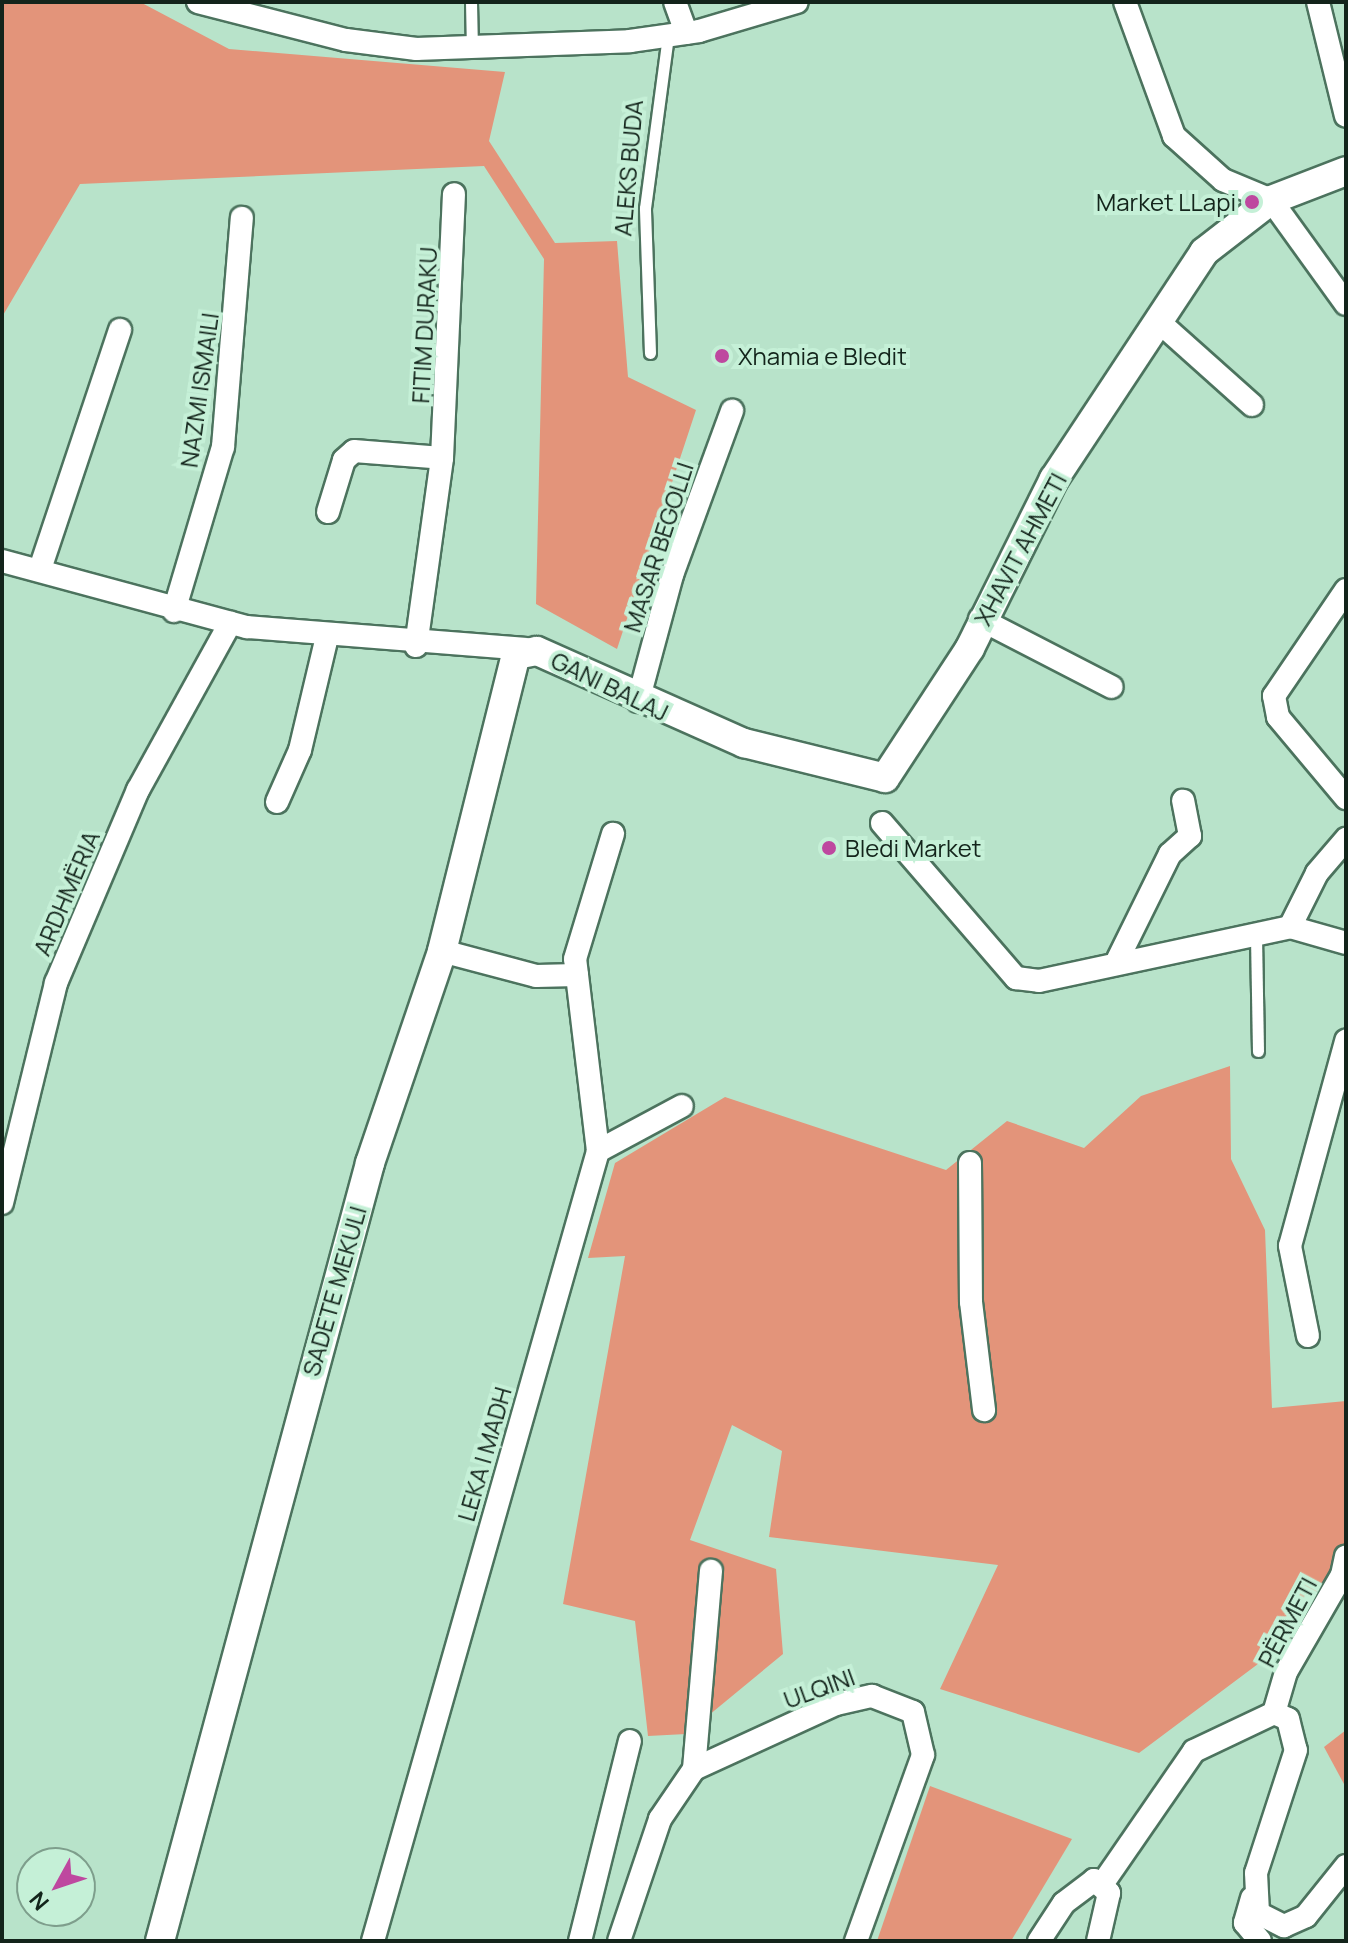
<!DOCTYPE html>
<html>
<head>
<meta charset="utf-8">
<style>
  body { margin:0 }
  #map { position:relative; width:1348px; height:1943px; overflow:hidden; background:#b8e3ca; font-family:Manrope,sans-serif }
  div>[style] { position:absolute }
  .green>* { inset:0; background:#e3947a }
  .roads { filter:drop-shadow(2px 0 #4c735e) drop-shadow(-2px 0 #4c735e) drop-shadow(0 2px #4c735e) drop-shadow(0 -2px #4c735e) }
  .service>* { height:11px; margin:-5.5px; padding:0 5.5px; transform-origin:5.5px; border-radius:5.5px; background:#fff }
  .minor>* { height:22px; margin:-11px; padding:0 11px; transform-origin:11px; border-radius:11px; background:#fff }
  .tertiary>* { height:28px; margin:-14px; padding:0 14px; transform-origin:14px; border-radius:14px; background:#fff }
  .dots>* { width:22px; height:22px; translate:-50% -50%; box-sizing:border-box; border:4px solid #c5f0d7; border-radius:50% }
  span { translate:-50% -50%; white-space:nowrap; text-align:center; line-height:1.15; -webkit-text-stroke:8px #c5f0d7; paint-order:stroke }
  .street-label { font-size:24px; color:#13241b }
  .poi-label { font-size:24px; color:#13241b }
  .right { translate:-100% -50%; text-align:right }
  .left { translate:0 -50%; text-align:left }
  .frame { position:absolute; inset:0; border:4px solid #13241b; pointer-events:none }
  .north { position:absolute; left:16px; top:1847px; width:80px; height:80px; box-sizing:border-box; background:#c5f0d7; border:2px solid #7e9e8c; border-radius:50%; rotate:230deg; font-size:22px; font-weight:700; line-height:32px; text-align:center; color:#13241b }
  .north::after { content:''; display:block; margin:auto; width:28px; height:36px; background:#be489f; clip-path:polygon(50% 0,100% 100%,50% 72%,0 100%) }
</style>
</head>
<body>
<div id="map">
  <div class="green">
    <div style="clip-path:polygon(2px 2px,140px 2px,229px 49px,505px 72px,489px 141px,555px 243px,617px 241px,628px 377px,696px 410px,617px 649px,536px 604px,544px 259px,484px 166px,80px 184px,2px 317px)"></div>
    <div style="clip-path:polygon(1230px 1066px,1231px 1159px,1265px 1230px,1272px 1408px,1346px 1401px,1346px 1598px,1139px 1753px,940px 1689px,998px 1565px,769px 1537px,782px 1451px,732px 1425px,690px 1540px,776px 1569px,783px 1654px,686px 1734px,648px 1736px,635px 1621px,563px 1604px,625px 1256px,588px 1258px,615px 1163px,725px 1097px,946px 1170px,1007px 1121px,1084px 1148px,1141px 1096px)"></div>
    <div style="clip-path:polygon(1346px 1730px,1346px 1783px,1344px 1784px,1324px 1747px)"></div>
    <div style="clip-path:polygon(930px 1786px,1072px 1839px,1011px 1941px,877px 1941px)"></div>
  </div>
  <div class="roads">
    <div class="service">
      <div style="left:471px;top:2px;width:46px;rotate:88.8deg"></div>
      <div style="left:650px;top:353px;width:145px;rotate:-92deg"></div>
      <div style="left:645px;top:208px;width:174px;rotate:-82.4deg"></div>
      <div style="left:1256px;top:936px;width:115px;rotate:89deg"></div>
    </div>
    <div class="minor">
      <div style="left:198px;top:2px;width:153px;rotate:14.4deg"></div>
      <div style="left:346px;top:40px;width:71px;rotate:7.3deg"></div>
      <div style="left:416px;top:49px;width:214px;rotate:-2.1deg"></div>
      <div style="left:630px;top:41px;width:70px;rotate:-8.2deg"></div>
      <div style="left:699px;top:31px;width:102px;rotate:-16.5deg"></div>
      <div style="left:675px;top:2px;width:33px;rotate:70deg"></div>
      <div style="left:1125px;top:2px;width:143px;rotate:69.9deg"></div>
      <div style="left:1174px;top:136px;width:66px;rotate:41.9deg"></div>
      <div style="left:1223px;top:180px;width:52px;rotate:22.6deg"></div>
      <div style="left:1271px;top:200px;width:128px;rotate:54.2deg"></div>
      <div style="left:1318px;top:2px;width:117px;rotate:76.2deg"></div>
      <div style="left:1158px;top:321px;width:126px;rotate:41.8deg"></div>
      <div style="left:328px;top:512px;width:54px;rotate:-72.9deg"></div>
      <div style="left:344px;top:460px;width:13px;rotate:-42deg"></div>
      <div style="left:354px;top:451px;width:88px;rotate:4.5deg"></div>
      <div style="left:2px;top:561px;width:254px;rotate:15.1deg"></div>
      <div style="left:247px;top:627px;width:279px;rotate:4.5deg"></div>
      <div style="left:41px;top:566px;width:249px;rotate:-71.5deg"></div>
      <div style="left:1346px;top:590px;width:128px;rotate:124.2deg"></div>
      <div style="left:1274px;top:696px;width:21px;rotate:79deg"></div>
      <div style="left:1278px;top:717px;width:106px;rotate:50deg"></div>
      <div style="left:174px;top:611px;width:171px;rotate:-73.4deg"></div>
      <div style="left:223px;top:447px;width:230px;rotate:-85.3deg"></div>
      <div style="left:980px;top:619px;width:148px;rotate:27.3deg"></div>
      <div style="left:416px;top:646px;width:190px;rotate:-82.1deg"></div>
      <div style="left:442px;top:458px;width:264px;rotate:-87.4deg"></div>
      <div style="left:638px;top:701px;width:131px;rotate:-74.9deg"></div>
      <div style="left:672px;top:575px;width:175px;rotate:-69.9deg"></div>
      <div style="left:277px;top:802px;width:57px;rotate:-66.1deg"></div>
      <div style="left:300px;top:750px;width:116px;rotate:-76.6deg"></div>
      <div style="left:882px;top:823px;width:205px;rotate:49.2deg"></div>
      <div style="left:1016px;top:978px;width:23px;rotate:7deg"></div>
      <div style="left:1039px;top:981px;width:257px;rotate:-12.1deg"></div>
      <div style="left:1290px;top:927px;width:58px;rotate:15.9deg"></div>
      <div style="left:1290px;top:927px;width:60px;rotate:-63.4deg"></div>
      <div style="left:1317px;top:873px;width:45px;rotate:-49.5deg"></div>
      <div style="left:442px;top:951px;width:97px;rotate:14.9deg"></div>
      <div style="left:536px;top:976px;width:41px;rotate:-1.4deg"></div>
      <div style="left:1118px;top:959px;width:117px;rotate:-63.7deg"></div>
      <div style="left:1170px;top:854px;width:27px;rotate:-42deg"></div>
      <div style="left:1190px;top:836px;width:36px;rotate:-101deg"></div>
      <div style="left:598px;top:1151px;width:95px;rotate:-28.2deg"></div>
      <div style="left:970px;top:1163px;width:139px;rotate:89.6deg"></div>
      <div style="left:971px;top:1302px;width:109px;rotate:83.1deg"></div>
      <div style="left:2px;top:1203px;width:227px;rotate:-76.2deg"></div>
      <div style="left:56px;top:983px;width:210px;rotate:-67deg"></div>
      <div style="left:138px;top:790px;width:191px;rotate:-61.1deg"></div>
      <div style="left:1308px;top:1336px;width:92px;rotate:-101.3deg"></div>
      <div style="left:1290px;top:1246px;width:213px;rotate:-74.7deg"></div>
      <div style="left:1274px;top:1713px;width:43px;rotate:-73.7deg"></div>
      <div style="left:1286px;top:1672px;width:112px;rotate:-60deg"></div>
      <div style="left:1342px;top:1575px;width:19px;rotate:-78deg"></div>
      <div style="left:694px;top:1769px;width:199px;rotate:-85.1deg"></div>
      <div style="left:1103px;top:1883px;width:160px;rotate:-55.4deg"></div>
      <div style="left:1194px;top:1751px;width:89px;rotate:-25.4deg"></div>
      <div style="left:1274px;top:1713px;width:15px;rotate:23deg"></div>
      <div style="left:1288px;top:1719px;width:32px;rotate:76deg"></div>
      <div style="left:1296px;top:1750px;width:129px;rotate:108deg"></div>
      <div style="left:1256px;top:1873px;width:40px;rotate:87.1deg"></div>
      <div style="left:1258px;top:1913px;width:29px;rotate:27deg"></div>
      <div style="left:1284px;top:1926px;width:24px;rotate:-24deg"></div>
      <div style="left:1306px;top:1916px;width:64px;rotate:-51.3deg"></div>
      <div style="left:1252px;top:1898px;width:26px;rotate:106deg"></div>
      <div style="left:1245px;top:1923px;width:23px;rotate:50deg"></div>
      <div style="left:373px;top:1941px;width:821px;rotate:-74.1deg"></div>
      <div style="left:598px;top:1151px;width:193px;rotate:-96.8deg"></div>
      <div style="left:575px;top:959px;width:131px;rotate:-73.1deg"></div>
      <div style="left:580px;top:1941px;width:206px;rotate:-76deg"></div>
      <div style="left:619px;top:1941px;width:129px;rotate:-71.4deg"></div>
      <div style="left:660px;top:1819px;width:60px;rotate:-55.8deg"></div>
      <div style="left:694px;top:1769px;width:156px;rotate:-24.6deg"></div>
      <div style="left:836px;top:1704px;width:37px;rotate:-13deg"></div>
      <div style="left:872px;top:1696px;width:44px;rotate:21.3deg"></div>
      <div style="left:913px;top:1712px;width:44px;rotate:76.9deg"></div>
      <div style="left:923px;top:1755px;width:198px;rotate:109.8deg"></div>
      <div style="left:1039px;top:1941px;width:45px;rotate:-56.7deg"></div>
      <div style="left:1064px;top:1903px;width:38px;rotate:-37deg"></div>
      <div style="left:1094px;top:1880px;width:20px;rotate:41deg"></div>
      <div style="left:1109px;top:1893px;width:49px;rotate:102.9deg"></div>
    </div>
    <div class="tertiary">
      <div style="left:160px;top:1941px;width:806px;rotate:-74.89deg"></div>
      <div style="left:370px;top:1163px;width:224px;rotate:-71.2deg"></div>
      <div style="left:442px;top:951px;width:305px;rotate:-76deg"></div>
      <div style="left:516px;top:655px;width:21px;rotate:-11deg"></div>
      <div style="left:537px;top:651px;width:227px;rotate:24deg"></div>
      <div style="left:744px;top:743px;width:145px;rotate:13.9deg"></div>
      <div style="left:885px;top:778px;width:155px;rotate:-56.8deg"></div>
      <div style="left:970px;top:648px;width:189px;rotate:-63.6deg"></div>
      <div style="left:1054px;top:479px;width:272px;rotate:-56.5deg"></div>
      <div style="left:1204px;top:252px;width:85px;rotate:-37.8deg"></div>
      <div style="left:1271px;top:200px;width:80px;rotate:-21.1deg"></div>
    </div>
  </div>
  <div class="dots">
    <div style="left:1252px;top:202px;background:#be489f"></div>
    <div style="left:722px;top:356px;background:#be489f"></div>
    <div style="left:829px;top:848px;background:#be489f"></div>
  </div>
  <div class="street-label">
    <span style="left:628px;top:168px;rotate:-85deg">ALEKS BUDA</span>
    <span style="left:424px;top:325px;rotate:-87deg">FITIM DURAKU</span>
    <span style="left:199px;top:390px;rotate:-82deg">NAZMI ISMAILI</span>
    <span style="left:658px;top:547px;rotate:-72deg">MASAR BEGOLLI</span>
    <span style="left:1020px;top:549px;rotate:-62deg">XHAVIT AHMETI</span>
    <span style="left:610px;top:686px;rotate:26deg">GANI BALAJ</span>
    <span style="left:66px;top:893px;rotate:-67deg">ARDHMËRIA</span>
    <span style="left:334px;top:1291px;rotate:-74deg">SADETE MEKULI</span>
    <span style="left:484px;top:1454px;rotate:-74deg">LEKA I MADH</span>
    <span style="left:1287px;top:1622px;rotate:-62deg">PËRMETI</span>
    <span style="left:819px;top:1688px;rotate:-20deg">ULQINI</span>
  </div>
  <div class="poi-label">
    <span class="right" style="left:1236px;top:202px">Market LLapi</span>
    <span class="left" style="left:738px;top:356px">Xhamia e Bledit</span>
    <span class="left" style="left:845px;top:848px">Bledi Market</span>
  </div>
  <div class="frame"></div>
  <div class="north">N</div>
</div>
</body>
</html>
